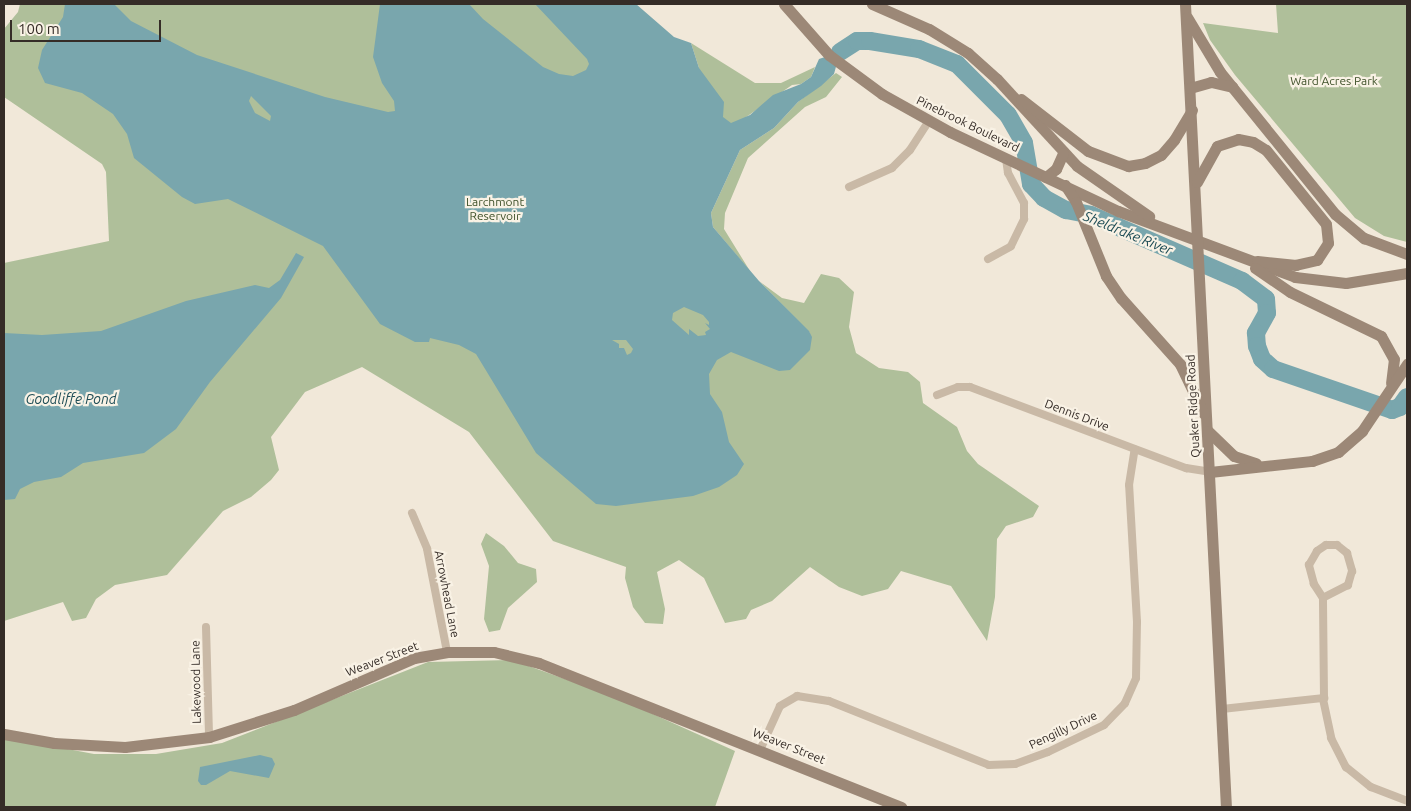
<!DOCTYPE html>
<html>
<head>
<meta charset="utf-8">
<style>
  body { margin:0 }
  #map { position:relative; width:1411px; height:811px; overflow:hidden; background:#f1e8d9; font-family:Ubuntu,sans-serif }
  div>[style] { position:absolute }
  .green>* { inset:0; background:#afbf9a }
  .water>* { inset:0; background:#79a6ad }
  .river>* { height:18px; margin:-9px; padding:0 9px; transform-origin:9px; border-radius:9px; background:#79a6ad }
  .street>* { height:8px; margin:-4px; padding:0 4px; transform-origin:4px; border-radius:4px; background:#c9b9a6 }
  .secondary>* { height:11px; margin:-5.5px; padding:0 5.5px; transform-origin:5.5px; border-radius:5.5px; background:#9c8877 }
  span { translate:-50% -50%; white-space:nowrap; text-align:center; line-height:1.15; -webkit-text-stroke:4.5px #f9f2e5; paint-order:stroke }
  .park-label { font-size:12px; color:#40522b }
  .street-label { font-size:12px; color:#352c27 }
  .water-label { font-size:14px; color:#1d4c55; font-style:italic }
  .frame { position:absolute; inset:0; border:5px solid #352c27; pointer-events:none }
  .scale { position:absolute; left:10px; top:20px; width:151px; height:22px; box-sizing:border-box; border:2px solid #352c27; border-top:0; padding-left:6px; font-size:15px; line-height:18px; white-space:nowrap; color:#352c27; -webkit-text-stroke:4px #f9f2e5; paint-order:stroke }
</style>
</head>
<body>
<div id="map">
  <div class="green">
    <div style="clip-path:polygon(20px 4px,628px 4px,699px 68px,691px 43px,755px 83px,781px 83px,815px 67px,811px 77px,801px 84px,792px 85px,739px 122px,700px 206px,728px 298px,810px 333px,759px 281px,782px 298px,804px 303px,821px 274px,839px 278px,854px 292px,849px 327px,856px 353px,879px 368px,908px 372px,920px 382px,923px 403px,957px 427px,967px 451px,978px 464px,1039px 506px,1033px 517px,1006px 526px,997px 539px,995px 597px,987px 641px,951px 586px,901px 571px,888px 589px,862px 596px,839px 587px,810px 567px,772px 601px,751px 610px,746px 619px,725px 623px,704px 578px,679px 560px,657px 572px,665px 609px,663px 624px,645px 623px,633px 607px,625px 578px,626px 567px,553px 541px,469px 432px,362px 367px,305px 392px,271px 437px,279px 470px,271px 480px,251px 497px,223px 511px,167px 575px,115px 585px,96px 599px,86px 618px,72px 621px,63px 602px,4px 621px,4px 263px,109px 241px,106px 172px,102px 164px,4px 97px,4px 29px,18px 12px)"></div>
    <div style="clip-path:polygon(1276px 4px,1407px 4px,1407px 242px,1384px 236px,1355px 218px,1235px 75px,1210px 40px,1203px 23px,1278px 33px)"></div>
    <div style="clip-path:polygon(836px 73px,842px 77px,826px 97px,805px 107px,748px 158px,725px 213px,724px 229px,750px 271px,713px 227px,711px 213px,740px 150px,774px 128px,798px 102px)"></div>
    <div style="clip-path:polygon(486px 533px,504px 546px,518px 563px,536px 569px,537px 582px,508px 608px,500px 630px,489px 632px,484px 619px,489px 566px,481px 544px)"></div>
    <div style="clip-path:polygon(512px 660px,615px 697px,735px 751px,715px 807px,4px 807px,4px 737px,94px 754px,156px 754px,222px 743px,428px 662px)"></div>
  </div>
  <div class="water">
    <div style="clip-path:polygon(evenodd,65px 4px,114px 4px,131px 21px,197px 55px,325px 97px,388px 112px,395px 111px,394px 101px,382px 83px,373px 57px,380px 4px,469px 4px,483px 19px,543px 67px,559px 74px,573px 76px,586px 70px,589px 64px,587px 59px,535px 4px,636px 4px,674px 37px,691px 43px,699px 68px,724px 102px,723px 117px,731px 123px,750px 115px,773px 95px,801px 84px,811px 77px,819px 59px,840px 52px,834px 74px,821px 86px,798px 102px,774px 128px,740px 150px,711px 213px,713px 227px,759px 281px,809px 331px,812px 337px,810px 350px,790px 370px,779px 371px,731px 352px,717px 360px,709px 374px,710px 394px,722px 412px,729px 442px,744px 464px,737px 475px,719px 487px,693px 496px,616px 506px,596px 504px,536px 453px,476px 354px,459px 345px,430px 338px,429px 342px,415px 342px,380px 324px,323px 246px,228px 199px,195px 204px,182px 197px,134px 158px,127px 134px,113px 114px,82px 93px,45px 83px,38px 68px,42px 50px,63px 17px,65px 4px,251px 96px,271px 116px,270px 121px,255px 113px,249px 101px,251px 96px,65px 4px,684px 307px,703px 315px,709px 322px,709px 325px,705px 323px,710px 329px,705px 332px,706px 335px,698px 336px,689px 329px,689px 335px,672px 320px,673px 313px,684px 307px,65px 4px,612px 340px,626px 340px,633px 349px,631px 353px,627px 355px,624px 348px,619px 348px,619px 344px,612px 340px)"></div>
    <div style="clip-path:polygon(296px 253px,304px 257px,281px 298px,210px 382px,176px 429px,144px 453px,83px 463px,61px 477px,34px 482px,20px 489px,15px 499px,4px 500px,4px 333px,42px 335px,101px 331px,186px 301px,255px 285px,269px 288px,280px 280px)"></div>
    <div style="clip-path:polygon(260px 755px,272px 758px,275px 764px,269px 778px,230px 771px,206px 785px,201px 785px,198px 781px,200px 767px)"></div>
  </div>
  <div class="river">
    <div style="left:840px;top:52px;width:20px;rotate:-33deg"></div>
    <div style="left:857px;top:41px;width:13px"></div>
    <div style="left:870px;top:41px;width:50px;rotate:9.3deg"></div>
    <div style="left:919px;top:49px;width:41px;rotate:21.5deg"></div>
    <div style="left:957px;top:64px;width:72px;rotate:45deg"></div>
    <div style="left:1008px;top:115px;width:32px;rotate:60deg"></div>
    <div style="left:1024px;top:143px;width:42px;rotate:80.3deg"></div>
    <div style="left:1031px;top:184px;width:19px;rotate:47deg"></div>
    <div style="left:1044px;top:198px;width:25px;rotate:29deg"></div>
    <div style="left:1066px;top:210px;width:25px;rotate:11deg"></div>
    <div style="left:1091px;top:215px;width:165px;rotate:23.6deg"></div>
    <div style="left:1242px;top:281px;width:30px;rotate:37deg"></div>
    <div style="left:1266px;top:299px;width:14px;rotate:86deg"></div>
    <div style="left:1267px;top:313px;width:23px;rotate:119deg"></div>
    <div style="left:1256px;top:333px;width:13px;rotate:86deg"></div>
    <div style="left:1257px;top:346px;width:14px;rotate:69deg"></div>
    <div style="left:1262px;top:359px;width:15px;rotate:42deg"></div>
    <div style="left:1273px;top:369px;width:126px;rotate:19deg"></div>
    <div style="left:1392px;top:410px;width:9px;rotate:-21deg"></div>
    <div style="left:1400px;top:407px;width:12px;rotate:-55deg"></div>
  </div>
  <div class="street">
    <div style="left:849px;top:187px;width:47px;rotate:-23.8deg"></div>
    <div style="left:892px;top:168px;width:25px;rotate:-45deg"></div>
    <div style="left:910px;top:150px;width:35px;rotate:-57deg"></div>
    <div style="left:988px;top:259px;width:26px;rotate:-29deg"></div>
    <div style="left:1011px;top:246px;width:30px;rotate:-64deg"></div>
    <div style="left:1024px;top:219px;width:16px;rotate:-90deg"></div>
    <div style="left:1024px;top:203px;width:34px;rotate:-118deg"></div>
    <div style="left:1008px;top:173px;width:15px;rotate:-98deg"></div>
    <div style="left:937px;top:395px;width:22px;rotate:-21deg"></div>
    <div style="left:958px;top:387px;width:12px"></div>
    <div style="left:970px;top:387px;width:231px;rotate:20.6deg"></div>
    <div style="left:1186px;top:468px;width:24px;rotate:9deg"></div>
    <div style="left:412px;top:513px;width:39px;rotate:67deg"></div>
    <div style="left:427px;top:549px;width:105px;rotate:79deg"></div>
    <div style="left:1326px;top:545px;width:11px"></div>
    <div style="left:1337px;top:545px;width:13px;rotate:39deg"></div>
    <div style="left:1347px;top:553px;width:19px;rotate:74deg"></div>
    <div style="left:1352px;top:571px;width:15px;rotate:106deg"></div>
    <div style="left:1348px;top:585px;width:28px;rotate:153deg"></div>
    <div style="left:1323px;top:598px;width:17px;rotate:-123deg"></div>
    <div style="left:1314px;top:584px;width:20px;rotate:-105deg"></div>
    <div style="left:1309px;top:565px;width:16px;rotate:-60deg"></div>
    <div style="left:1317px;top:551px;width:11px;rotate:-34deg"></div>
    <div style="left:206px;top:627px;width:110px;rotate:88.4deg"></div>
    <div style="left:1323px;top:699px;width:40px;rotate:78deg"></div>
    <div style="left:1331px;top:738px;width:33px;rotate:63deg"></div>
    <div style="left:1346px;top:767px;width:32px;rotate:39deg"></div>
    <div style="left:1371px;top:787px;width:39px;rotate:21deg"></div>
    <div style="left:1222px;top:709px;width:103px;rotate:-6.2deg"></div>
    <div style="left:1324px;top:698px;width:100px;rotate:-90.6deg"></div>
    <div style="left:760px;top:750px;width:48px;rotate:-65.6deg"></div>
    <div style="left:780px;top:706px;width:20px;rotate:-30deg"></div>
    <div style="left:797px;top:696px;width:32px;rotate:9deg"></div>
    <div style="left:829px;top:701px;width:172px;rotate:21.8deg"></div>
    <div style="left:989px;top:765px;width:26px;rotate:-2deg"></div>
    <div style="left:1015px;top:764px;width:35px;rotate:-20deg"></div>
    <div style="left:1048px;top:752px;width:62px;rotate:-25.7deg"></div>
    <div style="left:1104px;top:725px;width:30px;rotate:-46deg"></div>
    <div style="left:1125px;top:703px;width:27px;rotate:-66deg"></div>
    <div style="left:1136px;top:678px;width:56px;rotate:-89deg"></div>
    <div style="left:1137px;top:622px;width:137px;rotate:-93.3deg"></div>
    <div style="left:1129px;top:485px;width:36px;rotate:-81deg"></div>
  </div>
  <div class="secondary">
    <div style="left:784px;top:4px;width:68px;rotate:48.6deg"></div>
    <div style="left:829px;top:55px;width:66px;rotate:36.3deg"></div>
    <div style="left:882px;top:94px;width:78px;rotate:29.2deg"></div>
    <div style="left:950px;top:132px;width:186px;rotate:25.2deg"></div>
    <div style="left:1118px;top:211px;width:189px;rotate:20.4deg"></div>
    <div style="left:1295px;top:277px;width:51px;rotate:6.7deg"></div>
    <div style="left:1346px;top:283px;width:62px;rotate:-9.3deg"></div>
    <div style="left:872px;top:4px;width:62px;rotate:23.7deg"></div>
    <div style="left:929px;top:29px;width:46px;rotate:31.6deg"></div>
    <div style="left:968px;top:53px;width:39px;rotate:42deg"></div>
    <div style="left:997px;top:79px;width:118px;rotate:47.4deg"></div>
    <div style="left:1077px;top:166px;width:88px;rotate:34.8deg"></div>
    <div style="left:1185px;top:4px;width:804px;rotate:87.08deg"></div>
    <div style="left:1187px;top:17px;width:64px;rotate:59deg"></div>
    <div style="left:1220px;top:72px;width:183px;rotate:51deg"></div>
    <div style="left:1335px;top:214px;width:38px;rotate:40deg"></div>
    <div style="left:1364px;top:238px;width:46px;rotate:20.4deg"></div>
    <div style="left:1190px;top:88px;width:22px;rotate:-16deg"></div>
    <div style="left:1211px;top:82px;width:22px;rotate:13deg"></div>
    <div style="left:1021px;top:99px;width:85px;rotate:37.8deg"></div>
    <div style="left:1088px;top:151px;width:43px;rotate:20.6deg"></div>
    <div style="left:1128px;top:166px;width:17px;rotate:-10deg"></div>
    <div style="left:1145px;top:163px;width:18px;rotate:-27deg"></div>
    <div style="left:1161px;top:155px;width:20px;rotate:-49deg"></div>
    <div style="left:1174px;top:140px;width:35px;rotate:-59deg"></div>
    <div style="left:1046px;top:177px;width:13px;rotate:-39deg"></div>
    <div style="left:1056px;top:169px;width:17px;rotate:-66deg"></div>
    <div style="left:1197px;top:182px;width:41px;rotate:-60.9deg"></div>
    <div style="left:1217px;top:146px;width:22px;rotate:-18deg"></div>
    <div style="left:1238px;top:139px;width:15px;rotate:11deg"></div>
    <div style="left:1253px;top:142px;width:15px;rotate:32deg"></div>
    <div style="left:1266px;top:150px;width:95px;rotate:51deg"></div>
    <div style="left:1326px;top:224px;width:19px;rotate:84deg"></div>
    <div style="left:1328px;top:243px;width:20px;rotate:123deg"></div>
    <div style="left:1317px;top:260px;width:22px;rotate:167deg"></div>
    <div style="left:1296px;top:265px;width:39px;rotate:-174deg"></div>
    <div style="left:1065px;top:185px;width:20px;rotate:57deg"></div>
    <div style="left:1076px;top:202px;width:80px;rotate:67.9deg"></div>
    <div style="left:1106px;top:276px;width:27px;rotate:56deg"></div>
    <div style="left:1121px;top:298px;width:89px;rotate:48.2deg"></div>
    <div style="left:1180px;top:364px;width:55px;rotate:64.4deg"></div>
    <div style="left:1255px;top:268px;width:42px;rotate:34.4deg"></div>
    <div style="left:1290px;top:292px;width:101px;rotate:25.8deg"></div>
    <div style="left:1381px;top:336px;width:26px;rotate:61deg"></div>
    <div style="left:1394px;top:359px;width:24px;rotate:97deg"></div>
    <div style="left:1208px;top:431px;width:36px;rotate:44deg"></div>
    <div style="left:1234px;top:456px;width:23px;rotate:18deg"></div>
    <div style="left:1210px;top:472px;width:103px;rotate:-6.2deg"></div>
    <div style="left:1312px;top:461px;width:28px;rotate:-19deg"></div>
    <div style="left:1338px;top:452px;width:32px;rotate:-41deg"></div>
    <div style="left:1362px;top:431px;width:81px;rotate:-56.1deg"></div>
    <div style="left:4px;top:734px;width:51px;rotate:10.2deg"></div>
    <div style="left:54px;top:743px;width:71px;rotate:3.2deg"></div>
    <div style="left:125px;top:747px;width:85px;rotate:-6.8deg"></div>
    <div style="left:209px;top:737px;width:89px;rotate:-17.6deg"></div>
    <div style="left:294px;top:710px;width:131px;rotate:-23.4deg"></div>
    <div style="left:414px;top:658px;width:34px;rotate:-10deg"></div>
    <div style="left:447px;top:652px;width:47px"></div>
    <div style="left:494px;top:652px;width:46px;rotate:13.7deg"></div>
    <div style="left:539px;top:663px;width:390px;rotate:21.7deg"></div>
  </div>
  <div class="park-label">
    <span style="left:1334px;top:81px">Ward Acres Park</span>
    <span style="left:495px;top:209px">Larchmont<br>Reservoir</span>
  </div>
  <div class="street-label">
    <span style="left:968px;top:124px;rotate:26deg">Pinebrook Boulevard</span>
    <span style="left:1193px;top:406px;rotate:-93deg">Quaker Ridge Road</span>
    <span style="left:1077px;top:415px;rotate:21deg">Dennis Drive</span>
    <span style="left:447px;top:594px;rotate:79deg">Arrowhead Lane</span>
    <span style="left:382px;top:659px;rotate:-21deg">Weaver Street</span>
    <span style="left:196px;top:682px;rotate:-91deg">Lakewood Lane</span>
    <span style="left:1063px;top:730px;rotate:-25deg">Pengilly Drive</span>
    <span style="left:789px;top:746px;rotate:22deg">Weaver Street</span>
  </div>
  <div class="water-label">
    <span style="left:1128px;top:233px;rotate:22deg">Sheldrake River</span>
    <span style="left:71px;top:399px">Goodliffe Pond</span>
  </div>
  <div class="frame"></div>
  <div class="scale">100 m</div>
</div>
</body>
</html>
